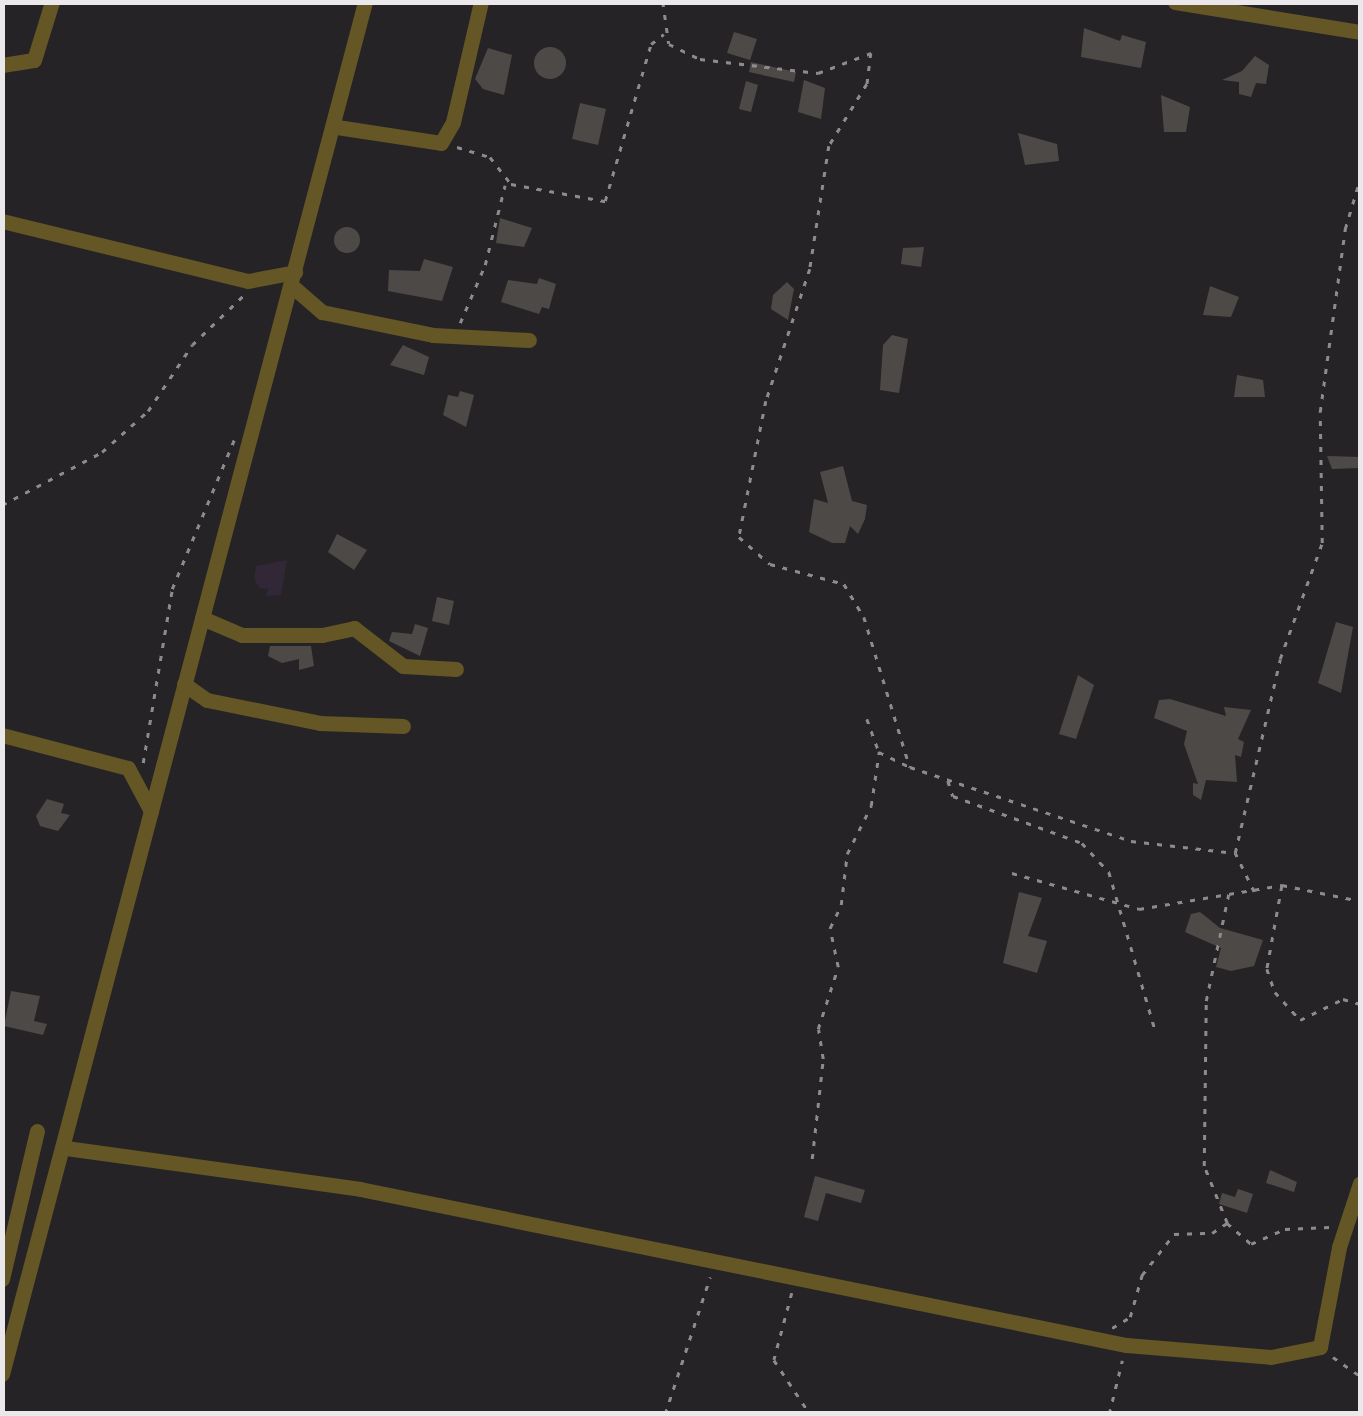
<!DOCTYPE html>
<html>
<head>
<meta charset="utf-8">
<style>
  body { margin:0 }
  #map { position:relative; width:1363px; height:1416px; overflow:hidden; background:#262326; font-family:"Golos Text",sans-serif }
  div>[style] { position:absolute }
  .commercial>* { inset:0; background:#312736 }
  .building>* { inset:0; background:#4d4946 }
  .round { border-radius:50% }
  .path>* { height:2.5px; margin-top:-1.25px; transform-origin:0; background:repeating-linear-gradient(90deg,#8e8b8e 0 5px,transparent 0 13px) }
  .minor>* { height:15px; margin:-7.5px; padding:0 7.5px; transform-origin:7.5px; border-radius:7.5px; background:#645625 }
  span { translate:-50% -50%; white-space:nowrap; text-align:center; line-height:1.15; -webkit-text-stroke:8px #262326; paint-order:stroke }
  .frame { position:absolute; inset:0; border:5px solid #eae8ea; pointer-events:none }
</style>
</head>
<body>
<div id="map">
  <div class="commercial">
    <div style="clip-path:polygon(287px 560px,281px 595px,266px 596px,268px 589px,259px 588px,254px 578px,256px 566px)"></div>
  </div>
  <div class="building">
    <div style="clip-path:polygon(1084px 28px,1120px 41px,1122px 35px,1146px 42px,1141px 68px,1081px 57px)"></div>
    <div style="clip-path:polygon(734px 32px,757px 39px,750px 60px,727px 53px)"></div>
    <div class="round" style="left:534px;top:47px;width:32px;height:32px"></div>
    <div style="clip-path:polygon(488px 48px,512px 55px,504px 95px,483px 89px,475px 79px)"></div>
    <div style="clip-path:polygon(1255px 56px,1269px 65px,1266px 84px,1256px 83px,1251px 97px,1239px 94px,1239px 82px,1222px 80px,1242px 71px)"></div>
    <div style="clip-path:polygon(751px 62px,796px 72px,794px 82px,749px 72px)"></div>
    <div style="clip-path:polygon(804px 80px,825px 88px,821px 119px,798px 112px)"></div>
    <div style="clip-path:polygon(746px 81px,758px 85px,751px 112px,739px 109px)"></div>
    <div style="clip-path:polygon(1161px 95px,1190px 107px,1186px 132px,1164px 132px)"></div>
    <div style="clip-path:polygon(580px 103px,606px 109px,598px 145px,572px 139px)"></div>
    <div style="clip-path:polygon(1018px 133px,1057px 144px,1059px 161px,1025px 165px)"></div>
    <div style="clip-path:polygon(500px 218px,532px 228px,524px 247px,496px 243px)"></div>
    <div class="round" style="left:334px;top:227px;width:26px;height:26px"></div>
    <div style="clip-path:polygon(924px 247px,921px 267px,901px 264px,903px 248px)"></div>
    <div style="clip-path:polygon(424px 259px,453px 267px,442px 301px,388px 291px,389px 270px,420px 271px)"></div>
    <div style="clip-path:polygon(539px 278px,556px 284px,549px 309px,542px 307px,539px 314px,501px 302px,508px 280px,537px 284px)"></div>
    <div style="clip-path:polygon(787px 282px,794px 289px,788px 320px,771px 309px,773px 295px)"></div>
    <div style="clip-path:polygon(1210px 286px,1239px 297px,1231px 317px,1203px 315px)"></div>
    <div style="clip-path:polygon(892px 335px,908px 339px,899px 393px,880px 390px,883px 345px)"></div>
    <div style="clip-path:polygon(403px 345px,429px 357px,424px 375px,390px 365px)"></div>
    <div style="clip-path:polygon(1237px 375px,1263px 380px,1265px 397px,1234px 397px)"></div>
    <div style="clip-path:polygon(460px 391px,474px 395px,466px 427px,443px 415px,448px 395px,458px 397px)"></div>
    <div style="clip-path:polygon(1327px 456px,1360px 457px,1360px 468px,1332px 469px)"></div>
    <div style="clip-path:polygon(843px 466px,852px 501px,867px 505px,865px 519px,858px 534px,850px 526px,845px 543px,832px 543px,809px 532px,814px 499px,828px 503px,820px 472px)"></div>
    <div style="clip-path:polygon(337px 534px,367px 550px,354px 570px,328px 552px)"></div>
    <div style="clip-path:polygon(437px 597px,454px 601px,449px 625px,432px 621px)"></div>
    <div style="clip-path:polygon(1336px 622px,1353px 627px,1341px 693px,1318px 683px)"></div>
    <div style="clip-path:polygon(415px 624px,428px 628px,420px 656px,389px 641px,392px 632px,412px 634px)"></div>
    <div style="clip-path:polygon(270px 646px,311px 646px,314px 666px,299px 670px,299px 659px,282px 663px,268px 656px)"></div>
    <div style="clip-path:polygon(1078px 675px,1094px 685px,1076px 739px,1059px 734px)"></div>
    <div style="clip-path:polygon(1170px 699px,1226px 716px,1224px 707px,1251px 710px,1238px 739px,1244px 742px,1241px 757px,1235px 755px,1237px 782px,1206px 780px,1201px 800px,1193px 795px,1193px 783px,1198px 784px,1184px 744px,1187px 731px,1154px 718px,1159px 700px)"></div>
    <div style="clip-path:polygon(47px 799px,64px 804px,61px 813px,70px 815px,58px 831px,40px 826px,36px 816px)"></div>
    <div style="clip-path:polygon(1019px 892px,1042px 898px,1028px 936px,1047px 941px,1037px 973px,1003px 963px)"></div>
    <div style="clip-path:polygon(1200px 912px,1220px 928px,1263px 940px,1254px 966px,1231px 971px,1216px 967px,1221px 948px,1185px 932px,1191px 914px)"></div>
    <div style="clip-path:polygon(11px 991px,40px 996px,34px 1021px,47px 1024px,43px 1035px,4px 1026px)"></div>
    <div style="clip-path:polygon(1270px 1170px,1297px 1182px,1294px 1192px,1266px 1183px)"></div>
    <div style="clip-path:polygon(815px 1176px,865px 1190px,861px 1203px,826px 1193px,818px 1221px,804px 1217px)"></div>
    <div style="clip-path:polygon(1238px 1189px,1253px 1194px,1247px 1213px,1219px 1204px,1222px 1193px,1235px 1197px)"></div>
  </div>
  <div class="path">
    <div style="left:663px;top:2px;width:42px;rotate:81.9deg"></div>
    <div style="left:669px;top:44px;width:34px;rotate:26deg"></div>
    <div style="left:700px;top:59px;width:119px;rotate:6.8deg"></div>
    <div style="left:818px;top:73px;width:57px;rotate:-20.7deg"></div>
    <div style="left:871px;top:53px;width:31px;rotate:97deg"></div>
    <div style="left:867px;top:84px;width:73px;rotate:121.5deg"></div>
    <div style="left:829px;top:146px;width:124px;rotate:98.8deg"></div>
    <div style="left:810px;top:269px;width:139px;rotate:108.4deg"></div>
    <div style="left:766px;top:401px;width:139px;rotate:101.2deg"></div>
    <div style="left:739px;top:537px;width:41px;rotate:41.1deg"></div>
    <div style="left:770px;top:564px;width:77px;rotate:15.1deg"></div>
    <div style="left:844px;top:584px;width:39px;rotate:59deg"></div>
    <div style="left:864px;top:617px;width:157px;rotate:73deg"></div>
    <div style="left:910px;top:767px;width:233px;rotate:18.5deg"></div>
    <div style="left:1131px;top:841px;width:105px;rotate:6.6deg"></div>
    <div style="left:457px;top:147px;width:34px;rotate:17deg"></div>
    <div style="left:490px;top:157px;width:34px;rotate:52deg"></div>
    <div style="left:511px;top:184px;width:96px;rotate:10.3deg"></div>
    <div style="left:605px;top:201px;width:164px;rotate:-73.7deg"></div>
    <div style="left:651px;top:44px;width:16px;rotate:-38deg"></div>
    <div style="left:460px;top:323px;width:63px;rotate:-66.7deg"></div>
    <div style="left:485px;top:265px;width:82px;rotate:-76deg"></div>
    <div style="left:2px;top:505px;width:113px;rotate:-27.9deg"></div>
    <div style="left:102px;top:452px;width:62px;rotate:-41.7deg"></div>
    <div style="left:148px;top:411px;width:79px;rotate:-56.3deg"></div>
    <div style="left:192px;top:345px;width:71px;rotate:-43.9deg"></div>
    <div style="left:867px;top:719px;width:35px;rotate:70deg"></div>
    <div style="left:879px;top:752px;width:32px;rotate:26deg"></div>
    <div style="left:143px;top:763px;width:176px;rotate:-80.5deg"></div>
    <div style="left:172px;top:589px;width:164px;rotate:-67.4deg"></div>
    <div style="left:948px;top:781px;width:16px;rotate:72deg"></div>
    <div style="left:953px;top:796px;width:137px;rotate:20deg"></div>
    <div style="left:1082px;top:843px;width:40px;rotate:47deg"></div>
    <div style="left:1109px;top:872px;width:164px;rotate:73.7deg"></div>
    <div style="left:1012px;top:873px;width:132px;rotate:15.8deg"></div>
    <div style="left:1139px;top:909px;width:145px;rotate:-9.5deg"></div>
    <div style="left:1282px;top:885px;width:80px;rotate:11.6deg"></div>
    <div style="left:1282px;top:886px;width:84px;rotate:100.2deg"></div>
    <div style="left:1267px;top:969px;width:24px;rotate:71deg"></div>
    <div style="left:1275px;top:992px;width:38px;rotate:48deg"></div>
    <div style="left:1300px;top:1020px;width:48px;rotate:-26deg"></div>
    <div style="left:1343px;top:999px;width:18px;rotate:16deg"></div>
    <div style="left:1254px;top:892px;width:43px;rotate:-116deg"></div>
    <div style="left:1235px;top:853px;width:199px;rotate:-76.9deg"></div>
    <div style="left:1280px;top:659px;width:123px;rotate:-70.1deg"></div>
    <div style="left:1322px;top:543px;width:131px;rotate:-90.9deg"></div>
    <div style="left:1320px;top:412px;width:185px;rotate:-82.2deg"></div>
    <div style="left:1345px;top:229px;width:52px;rotate:-73.3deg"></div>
    <div style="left:812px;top:1159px;width:101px;rotate:-83.7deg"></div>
    <div style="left:823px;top:1059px;width:30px;rotate:-99deg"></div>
    <div style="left:818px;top:1029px;width:65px;rotate:-72.1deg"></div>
    <div style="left:838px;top:967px;width:40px;rotate:-102deg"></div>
    <div style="left:830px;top:928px;width:25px;rotate:-64deg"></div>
    <div style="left:841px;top:905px;width:51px;rotate:-83.3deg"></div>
    <div style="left:847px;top:854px;width:54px;rotate:-63.4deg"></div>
    <div style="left:871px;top:806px;width:55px;rotate:-81.6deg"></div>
    <div style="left:1227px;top:1223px;width:61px;rotate:-112deg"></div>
    <div style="left:1204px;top:1166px;width:165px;rotate:-89.3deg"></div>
    <div style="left:1206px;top:1001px;width:111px;rotate:-78.1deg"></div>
    <div style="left:792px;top:1293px;width:69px;rotate:105deg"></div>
    <div style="left:774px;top:1360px;width:65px;rotate:56.3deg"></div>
    <div style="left:1112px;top:1328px;width:21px;rotate:-31deg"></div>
    <div style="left:1130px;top:1317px;width:44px;rotate:-74.1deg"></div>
    <div style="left:1142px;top:1275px;width:52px;rotate:-52deg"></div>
    <div style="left:1174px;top:1234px;width:38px;rotate:-2deg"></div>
    <div style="left:1212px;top:1233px;width:18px;rotate:-34deg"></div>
    <div style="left:1227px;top:1223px;width:32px;rotate:41deg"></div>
    <div style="left:1251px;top:1244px;width:37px;rotate:-24deg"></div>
    <div style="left:1285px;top:1229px;width:45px;rotate:-2.5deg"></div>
    <div style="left:1333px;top:1357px;width:33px;rotate:35deg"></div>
    <div style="left:665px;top:1414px;width:144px;rotate:-71.8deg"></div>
    <div style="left:1109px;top:1414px;width:55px;rotate:-76.2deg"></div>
  </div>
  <div class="minor">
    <div style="left:1175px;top:2px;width:187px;rotate:9.2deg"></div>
    <div style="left:2px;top:65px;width:32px;rotate:-9deg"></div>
    <div style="left:34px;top:60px;width:61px;rotate:-72.8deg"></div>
    <div style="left:337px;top:127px;width:105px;rotate:8.7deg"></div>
    <div style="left:441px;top:143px;width:24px;rotate:-60deg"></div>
    <div style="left:453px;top:122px;width:123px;rotate:-76.9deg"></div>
    <div style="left:2px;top:221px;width:253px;rotate:13.7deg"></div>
    <div style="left:248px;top:281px;width:48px;rotate:-10.8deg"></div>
    <div style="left:292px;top:286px;width:40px;rotate:41deg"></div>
    <div style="left:322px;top:312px;width:113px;rotate:11.7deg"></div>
    <div style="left:433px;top:335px;width:96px;rotate:3deg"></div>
    <div style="left:202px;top:618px;width:43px;rotate:23deg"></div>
    <div style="left:242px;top:635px;width:80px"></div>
    <div style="left:322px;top:635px;width:33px;rotate:-12deg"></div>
    <div style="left:354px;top:628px;width:62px;rotate:37.8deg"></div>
    <div style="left:403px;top:666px;width:53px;rotate:3.2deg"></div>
    <div style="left:184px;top:684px;width:28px;rotate:35deg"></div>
    <div style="left:207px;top:700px;width:115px;rotate:11.5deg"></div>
    <div style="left:320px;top:723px;width:83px;rotate:2.1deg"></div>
    <div style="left:2px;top:735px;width:130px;rotate:14.7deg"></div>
    <div style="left:128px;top:768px;width:49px;rotate:61.9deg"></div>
    <div style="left:66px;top:1148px;width:297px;rotate:7.9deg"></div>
    <div style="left:360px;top:1189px;width:782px;rotate:11.51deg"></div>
    <div style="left:1126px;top:1345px;width:145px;rotate:4.7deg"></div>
    <div style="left:1271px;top:1357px;width:50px;rotate:-11.5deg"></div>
    <div style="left:1320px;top:1347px;width:102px;rotate:-79.2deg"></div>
    <div style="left:1339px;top:1247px;width:67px;rotate:-71.8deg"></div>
    <div style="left:2px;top:1279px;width:152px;rotate:-76.7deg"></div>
    <div style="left:2px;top:1374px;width:1419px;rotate:-75.18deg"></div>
  </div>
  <div class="frame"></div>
</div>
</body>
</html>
